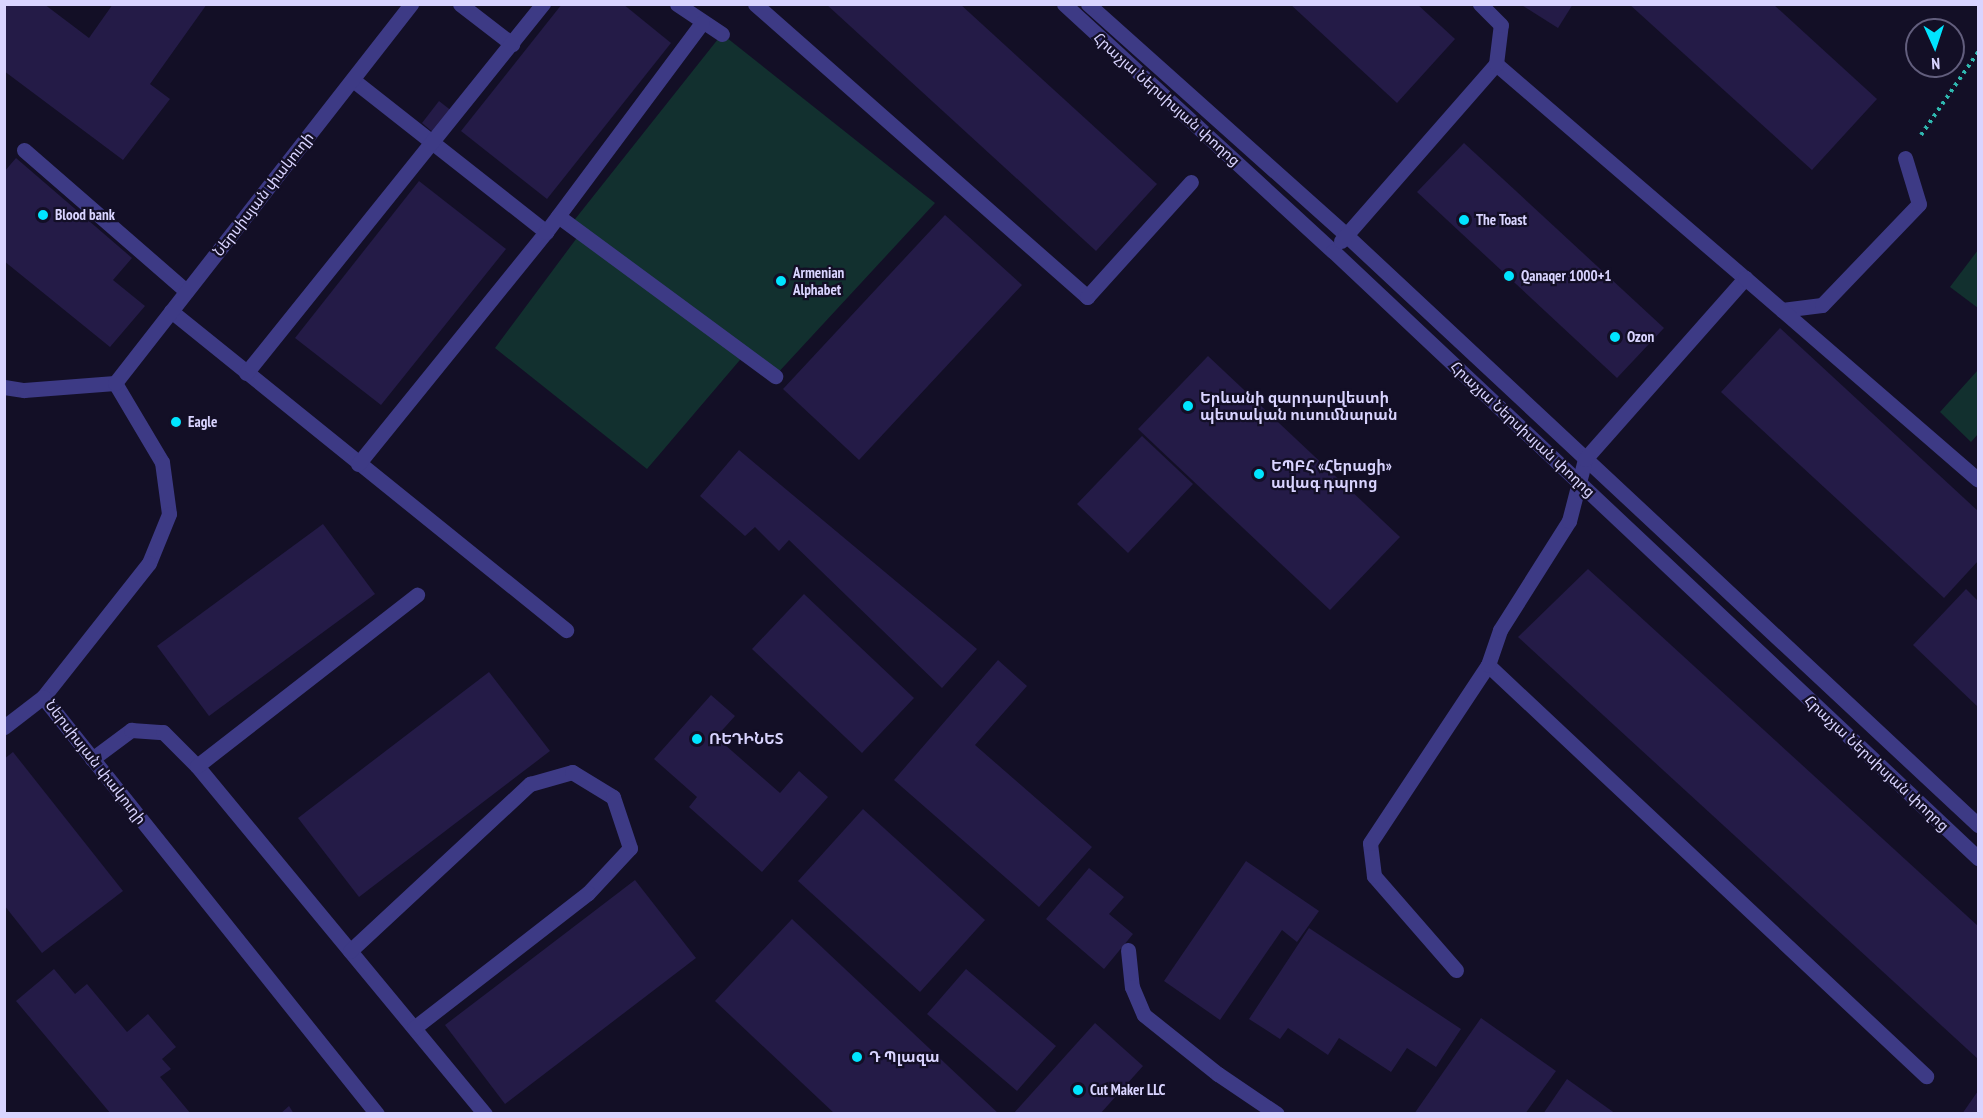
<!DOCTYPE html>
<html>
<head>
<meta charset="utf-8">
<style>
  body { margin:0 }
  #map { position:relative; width:1983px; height:1118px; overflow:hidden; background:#130f26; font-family:"PT Sans Narrow","Noto Sans Armenian",sans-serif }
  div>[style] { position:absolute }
  .green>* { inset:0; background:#12302f }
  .building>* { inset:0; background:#241b47 }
  .path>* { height:4px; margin-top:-2px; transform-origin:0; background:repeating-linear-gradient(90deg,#2fb8b0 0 3px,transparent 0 7.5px) }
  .minor>* { height:15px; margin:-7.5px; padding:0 7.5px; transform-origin:7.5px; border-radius:7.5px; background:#3d3a85 }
  .dots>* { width:16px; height:16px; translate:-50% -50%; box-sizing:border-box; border:3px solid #130f26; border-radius:50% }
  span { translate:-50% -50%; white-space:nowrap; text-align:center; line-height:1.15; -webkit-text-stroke:4.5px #130f26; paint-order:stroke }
  .street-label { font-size:15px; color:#d9d4ff }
  .poi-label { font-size:15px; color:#d9d4ff; font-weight:700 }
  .left { translate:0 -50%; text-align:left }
  .frame { position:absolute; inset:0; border:6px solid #d9d4ff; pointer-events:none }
  .north { position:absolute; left:1905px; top:18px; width:60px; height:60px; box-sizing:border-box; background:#130f26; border:2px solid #625e7d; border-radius:50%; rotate:177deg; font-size:16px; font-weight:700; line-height:24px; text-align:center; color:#d9d4ff }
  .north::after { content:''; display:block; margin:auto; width:21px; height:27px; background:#00e5ff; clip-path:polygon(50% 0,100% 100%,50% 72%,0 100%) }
</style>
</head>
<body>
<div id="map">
  <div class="green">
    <div style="clip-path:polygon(722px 34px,935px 203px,775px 376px,745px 354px,647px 469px,495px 348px,582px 231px,572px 223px)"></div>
    <div style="clip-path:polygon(1978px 250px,1978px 308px,1950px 287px)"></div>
    <div style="clip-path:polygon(1978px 370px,1978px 434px,1971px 442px,1940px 412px)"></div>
  </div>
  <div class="building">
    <div style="clip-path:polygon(4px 4px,44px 4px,89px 38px,113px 4px,207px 4px,150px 84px,170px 99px,123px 160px,4px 71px)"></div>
    <div style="clip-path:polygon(562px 4px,623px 4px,671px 43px,547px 199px,461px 131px)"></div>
    <div style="clip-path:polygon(826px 4px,960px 4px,1157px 184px,1096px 251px)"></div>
    <div style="clip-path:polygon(1290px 4px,1417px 4px,1455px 39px,1397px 103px)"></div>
    <div style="clip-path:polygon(1520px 4px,1573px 4px,1558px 28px)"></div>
    <div style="clip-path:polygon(1629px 4px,1773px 4px,1877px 99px,1812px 170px)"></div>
    <div style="clip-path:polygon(439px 101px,453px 112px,435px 134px,422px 123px)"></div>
    <div style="clip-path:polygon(1464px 143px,1664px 328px,1617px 378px,1417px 192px)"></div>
    <div style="clip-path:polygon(16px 158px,132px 258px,113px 280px,145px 306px,110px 347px,4px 261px,4px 172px)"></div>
    <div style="clip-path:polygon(419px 181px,506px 249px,381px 405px,295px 338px)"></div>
    <div style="clip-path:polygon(945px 215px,1022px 285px,859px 460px,783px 389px)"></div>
    <div style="clip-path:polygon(1780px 328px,1978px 511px,1978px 561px,1944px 598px,1721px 392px)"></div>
    <div style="clip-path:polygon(1208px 356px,1400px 537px,1330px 610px,1138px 429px)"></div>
    <div style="clip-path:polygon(1142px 436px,1193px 484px,1128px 553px,1077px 504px)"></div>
    <div style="clip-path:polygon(739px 450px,977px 649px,942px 688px,789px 540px,779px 551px,755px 527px,745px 536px,700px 496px)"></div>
    <div style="clip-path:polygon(323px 524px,375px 594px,209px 716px,157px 646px)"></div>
    <div style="clip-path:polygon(1588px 569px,1978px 926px,1978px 1059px,1518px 637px)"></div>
    <div style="clip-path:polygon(1966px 589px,1978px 601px,1978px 707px,1913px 645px)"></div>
    <div style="clip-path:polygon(804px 594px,914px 698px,862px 753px,752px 649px)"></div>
    <div style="clip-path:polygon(998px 660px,1027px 686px,975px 745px,1092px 847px,1039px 907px,894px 780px)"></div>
    <div style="clip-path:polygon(489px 672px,550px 751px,359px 897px,298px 818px)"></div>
    <div style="clip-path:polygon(711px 695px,735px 716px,716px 737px,780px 793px,799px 771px,828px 797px,762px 872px,689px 807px,697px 797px,654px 759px)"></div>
    <div style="clip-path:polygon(13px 752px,123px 891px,42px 953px,4px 905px,4px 759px)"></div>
    <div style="clip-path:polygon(863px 809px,985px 920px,920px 992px,798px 881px)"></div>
    <div style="clip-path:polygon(1246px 861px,1319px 911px,1297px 942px,1282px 930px,1220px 1020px,1164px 981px)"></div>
    <div style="clip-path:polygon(1089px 868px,1124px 897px,1109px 914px,1133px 934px,1104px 969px,1046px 919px)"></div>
    <div style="clip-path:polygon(635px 880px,696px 958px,505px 1104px,445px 1025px)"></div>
    <div style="clip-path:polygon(792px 919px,999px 1114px,835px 1114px,715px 1001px)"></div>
    <div style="clip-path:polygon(1309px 928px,1461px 1029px,1436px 1067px,1407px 1048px,1391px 1072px,1339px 1038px,1328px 1055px,1288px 1028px,1280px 1039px,1249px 1019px)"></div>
    <div style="clip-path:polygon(54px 969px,75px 994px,87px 984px,127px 1032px,148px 1014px,176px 1047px,162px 1059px,171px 1069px,160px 1077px,191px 1114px,111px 1114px,16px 1001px)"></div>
    <div style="clip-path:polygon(966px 969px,1056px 1046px,1017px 1091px,927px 1014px)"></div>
    <div style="clip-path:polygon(1481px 1018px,1556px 1071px,1525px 1114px,1414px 1114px)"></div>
    <div style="clip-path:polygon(1095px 1023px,1143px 1066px,1100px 1114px,1013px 1114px)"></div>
    <div style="clip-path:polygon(1567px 1079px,1616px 1114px,1543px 1114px)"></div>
    <div style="clip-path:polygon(1978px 1091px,1978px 1114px,1962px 1114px)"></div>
    <div style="clip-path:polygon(289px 1106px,294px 1114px,280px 1114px)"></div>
  </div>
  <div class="path">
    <div style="left:1921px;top:135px;width:101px;rotate:-55.5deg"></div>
  </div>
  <div class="minor">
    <div style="left:460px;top:4px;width:66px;rotate:37.6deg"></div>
    <div style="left:677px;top:4px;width:54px;rotate:33.7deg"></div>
    <div style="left:755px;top:4px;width:443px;rotate:41.4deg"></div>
    <div style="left:1087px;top:297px;width:155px;rotate:-47.9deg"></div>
    <div style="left:1064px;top:4px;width:365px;rotate:42.6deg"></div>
    <div style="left:1333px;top:251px;width:886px;rotate:43.26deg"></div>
    <div style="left:1088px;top:4px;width:346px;rotate:41.8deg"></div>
    <div style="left:1346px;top:235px;width:865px;rotate:43.03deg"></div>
    <div style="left:1496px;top:64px;width:328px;rotate:40.7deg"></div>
    <div style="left:353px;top:80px;width:246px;rotate:38.2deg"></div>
    <div style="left:24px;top:150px;width:215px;rotate:41deg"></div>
    <div style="left:558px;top:216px;width:270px;rotate:36.4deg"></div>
    <div style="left:1341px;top:241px;width:235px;rotate:-48.8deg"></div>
    <div style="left:1496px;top:64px;width:39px;rotate:-83deg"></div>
    <div style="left:1501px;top:25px;width:30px;rotate:-135deg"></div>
    <div style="left:1782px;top:310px;width:40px;rotate:-7.1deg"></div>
    <div style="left:1822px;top:305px;width:140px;rotate:-46.2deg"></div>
    <div style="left:1919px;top:204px;width:48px;rotate:-106.9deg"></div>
    <div style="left:171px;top:311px;width:508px;rotate:38.92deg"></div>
    <div style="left:246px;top:373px;width:474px;rotate:-51.2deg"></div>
    <div style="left:115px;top:383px;width:92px;rotate:59.3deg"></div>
    <div style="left:162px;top:462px;width:52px;rotate:82.3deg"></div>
    <div style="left:169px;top:514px;width:53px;rotate:112.2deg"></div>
    <div style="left:149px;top:563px;width:171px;rotate:128.3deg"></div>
    <div style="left:43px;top:697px;width:534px;rotate:51.31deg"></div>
    <div style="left:4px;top:387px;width:20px;rotate:9deg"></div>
    <div style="left:24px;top:390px;width:91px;rotate:-4.4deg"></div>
    <div style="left:115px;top:383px;width:481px;rotate:-52deg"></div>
    <div style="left:358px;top:464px;width:299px;rotate:-51deg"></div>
    <div style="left:546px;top:232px;width:261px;rotate:-53.3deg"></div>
    <div style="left:1488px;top:665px;width:601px;rotate:43.18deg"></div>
    <div style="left:4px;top:727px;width:49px;rotate:-37.6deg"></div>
    <div style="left:92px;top:759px;width:49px;rotate:-36.6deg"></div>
    <div style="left:131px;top:730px;width:32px;rotate:4deg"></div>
    <div style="left:163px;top:732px;width:48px;rotate:45deg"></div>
    <div style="left:197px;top:766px;width:452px;rotate:50.4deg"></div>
    <div style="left:197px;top:766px;width:279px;rotate:-37.9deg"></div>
    <div style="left:1128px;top:950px;width:37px;rotate:84deg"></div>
    <div style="left:1132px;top:987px;width:30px;rotate:67deg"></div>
    <div style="left:1144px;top:1015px;width:95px;rotate:38.6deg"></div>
    <div style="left:1218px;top:1074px;width:71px;rotate:34.1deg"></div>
    <div style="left:350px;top:951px;width:246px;rotate:-42.9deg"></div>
    <div style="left:530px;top:784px;width:44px;rotate:-15.9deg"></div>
    <div style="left:572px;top:772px;width:48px;rotate:31.4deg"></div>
    <div style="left:613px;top:797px;width:54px;rotate:71.6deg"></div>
    <div style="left:630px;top:848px;width:62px;rotate:133deg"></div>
    <div style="left:588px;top:893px;width:220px;rotate:142.2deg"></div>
    <div style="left:1456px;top:970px;width:125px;rotate:-131.1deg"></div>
    <div style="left:1374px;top:876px;width:33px;rotate:-97deg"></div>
    <div style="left:1370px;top:843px;width:214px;rotate:-56.5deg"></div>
    <div style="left:1488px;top:665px;width:37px;rotate:-71deg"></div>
    <div style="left:1500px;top:630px;width:129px;rotate:-57.7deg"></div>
    <div style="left:1569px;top:521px;width:64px;rotate:-75.5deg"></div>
    <div style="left:1585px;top:459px;width:242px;rotate:-48.5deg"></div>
    <div style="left:1745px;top:278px;width:308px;rotate:40.9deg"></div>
  </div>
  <div class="dots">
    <div style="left:43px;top:215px;background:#00e5ff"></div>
    <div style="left:1464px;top:220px;background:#00e5ff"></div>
    <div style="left:1509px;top:276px;background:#00e5ff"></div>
    <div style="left:781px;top:281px;background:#00e5ff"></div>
    <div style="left:1615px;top:337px;background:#00e5ff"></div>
    <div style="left:1188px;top:406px;background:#00e5ff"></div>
    <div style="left:176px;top:422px;background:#00e5ff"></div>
    <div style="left:1259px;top:474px;background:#00e5ff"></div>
    <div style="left:697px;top:739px;background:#00e5ff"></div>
    <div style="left:857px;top:1057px;background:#00e5ff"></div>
    <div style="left:1078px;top:1090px;background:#00e5ff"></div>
  </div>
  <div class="street-label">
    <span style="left:1167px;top:99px;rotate:42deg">Հրաչյա Ներսիսյան փողոց</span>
    <span style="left:263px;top:194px;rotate:-52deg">Ներսիսյան փակուղի</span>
    <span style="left:1523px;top:429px;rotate:43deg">Հրաչյա Ներսիսյան փողոց</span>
    <span style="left:96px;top:762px;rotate:52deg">Ներսիսյան փակուղի</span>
    <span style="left:1877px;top:763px;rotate:43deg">Հրաչյա Ներսիսյան փողոց</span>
  </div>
  <div class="poi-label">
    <span class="left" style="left:55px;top:215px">Blood bank</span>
    <span class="left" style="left:1476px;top:220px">The Toast</span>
    <span class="left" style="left:793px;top:281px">Armenian<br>Alphabet</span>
    <span class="left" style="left:1521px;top:276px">Qanaqer 1000+1</span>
    <span class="left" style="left:1627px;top:337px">Ozon</span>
    <span class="left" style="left:1200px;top:406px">Երևանի զարդարվեստի<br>պետական ուսումնարան</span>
    <span class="left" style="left:188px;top:422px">Eagle</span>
    <span class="left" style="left:1271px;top:474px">ԵՊԲՀ «Հերացի»<br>ավագ դպրոց</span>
    <span class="left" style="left:709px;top:739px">ՌԵԴԻՆԵՏ</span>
    <span class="left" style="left:869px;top:1057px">Դ Պլազա</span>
    <span class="left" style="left:1090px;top:1090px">Cut Maker LLC</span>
  </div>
  <div class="frame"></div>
  <div class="north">N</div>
</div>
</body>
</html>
